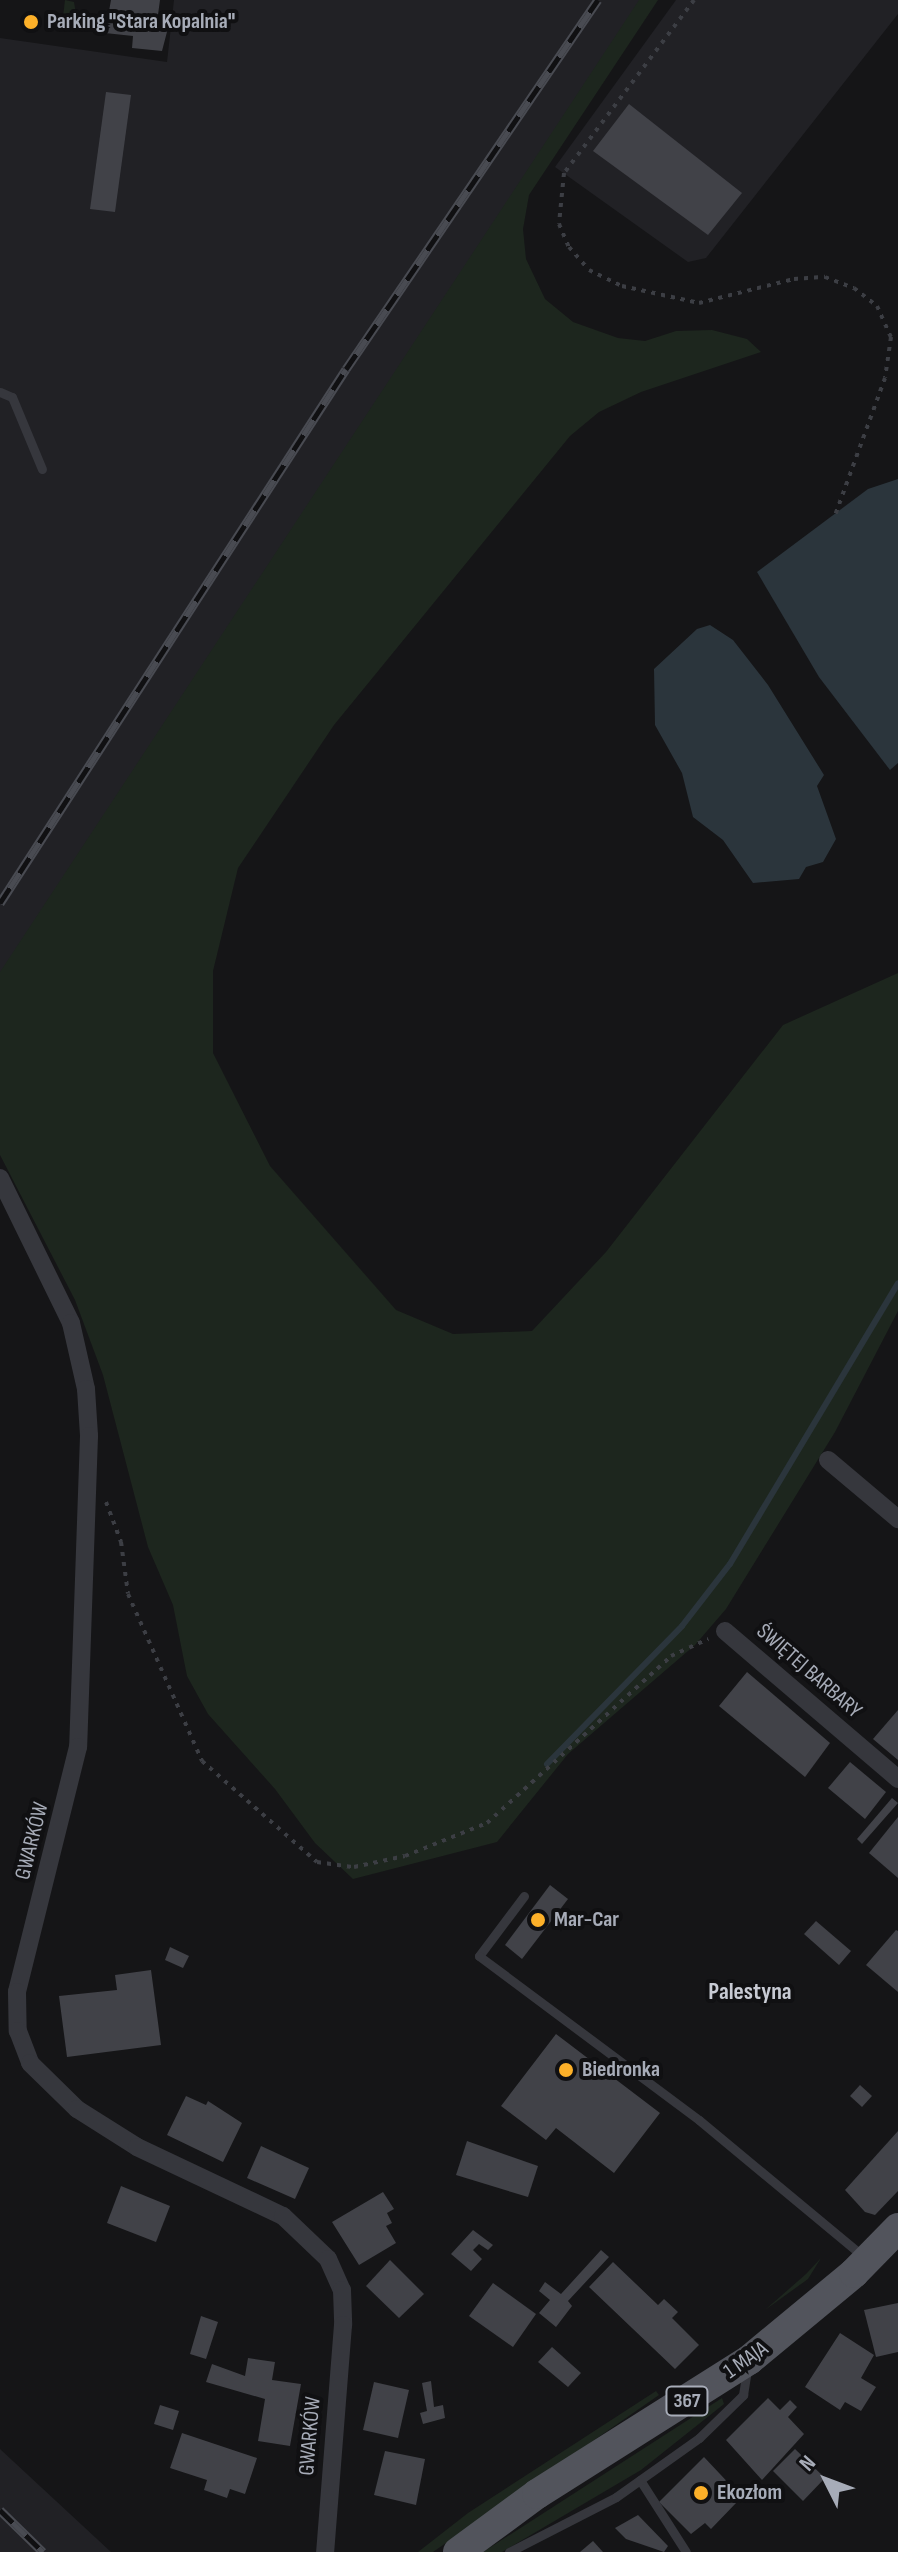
<!DOCTYPE html>
<html>
<head>
<meta charset="utf-8">
<style>
  body { margin:0 }
  #map { position:relative; width:898px; height:2552px; overflow:hidden; background:#151517; font-family:"Sofia Sans Condensed",sans-serif }
  div>[style] { position:absolute }
  .built>* { inset:0; background:#212125 }
  .green>* { inset:0; background:#1d261e }
  .water>* { inset:0; background:#2b353c }
  .stream>* { height:6px; margin:-3px; padding:0 3px; transform-origin:3px; border-radius:3px; background:#2b353c }
  .building>* { inset:0; background:#414248 }
  .path>* { height:4px; margin-top:-2px; transform-origin:0; background:repeating-linear-gradient(90deg,#3c3e44 0 4px,transparent 0 10px) }
  .lane>* { height:9px; margin:-4.5px; padding:0 4.5px; transform-origin:4.5px; border-radius:4.5px; background:#36373d }
  .street>* { height:18px; margin:-9px; padding:0 9px; transform-origin:9px; border-radius:9px; background:#36373d }
  .primary>* { height:30px; margin:-15px; padding:0 15px; transform-origin:15px; border-radius:15px; background:#52545c }
  .rail>* { height:9px; margin-top:-4.5px; transform-origin:0; background:repeating-linear-gradient(90deg,#101012 0 18px,#494b52 0 36px); box-sizing:border-box; border-block:2px solid #494b52 }
  .dots>* { width:22px; height:22px; translate:-50% -50%; box-sizing:border-box; border:4px solid #101012; border-radius:50% }
  span { translate:-50% -50%; white-space:nowrap; text-align:center; line-height:1.15; -webkit-text-stroke:8px #101012; paint-order:stroke }
  .shield-label span { padding:2px 6px; background:#101012; border:2px solid; border-radius:6px; -webkit-text-stroke-width:0 }
  .shield-label { font-size:20px; color:#a7acb8; font-weight:700 }
  .poi-label { font-size:22px; color:#a7acb8; font-weight:700 }
  .left { translate:0 -50%; text-align:left }
  .street-label { font-size:22px; color:#a7acb8 }
  .neighbourhood-label { font-size:24px; color:#c8cbd4; font-weight:700 }
  .north { position:absolute; left:786px; top:2440px; width:80px; height:80px; -webkit-text-stroke:6px #101012; paint-order:stroke; rotate:312deg; font-size:22px; font-weight:700; line-height:32px; text-align:center; color:#a7acb8 }
  .north::after { content:''; display:block; margin:auto; width:28px; height:36px; background:#a7acb8; clip-path:polygon(50% 0,100% 100%,50% 72%,0 100%) }
</style>
</head>
<body>
<div id="map">
  <div class="built">
    <div style="clip-path:polygon(174px 0,649px 0,0 1014px,0 38px,167px 62px)"></div>
    <div style="clip-path:polygon(676px 0,898px 0,898px 14px,706px 258px,688px 262px,555px 167px)"></div>
    <div style="clip-path:polygon(0 2449px,111px 2552px,0 2552px)"></div>
  </div>
  <div class="green">
    <div style="clip-path:polygon(65px 0,74px 2px,76px 14px,62px 25px)"></div>
    <div style="clip-path:polygon(639px 0,658px 0,529px 195px,523px 229px,526px 259px,545px 299px,573px 322px,618px 338px,645px 341px,676px 331px,712px 330px,747px 339px,761px 352px,641px 392px,599px 412px,570px 436px,334px 725px,238px 868px,213px 971px,213px 1053px,270px 1166px,396px 1310px,453px 1334px,532px 1331px,606px 1252px,783px 1025px,898px 973px,898px 1311px,835px 1432px,726px 1609px,695px 1645px,568px 1754px,497px 1842px,353px 1879px,315px 1843px,275px 1789px,208px 1714px,187px 1676px,173px 1605px,148px 1547px,103px 1375px,75px 1300px,0 1155px,0 972px)"></div>
    <div style="clip-path:polygon(821px 2258px,808px 2279px,765px 2310px,806px 2274px)"></div>
    <div style="clip-path:polygon(656px 2391px,659px 2395px,433px 2552px,418px 2552px,468px 2513px)"></div>
    <div style="clip-path:polygon(722px 2398px,724px 2404px,641px 2470px,502px 2552px,483px 2552px)"></div>
  </div>
  <div class="water">
    <div style="clip-path:polygon(898px 479px,898px 763px,890px 770px,819px 677px,757px 572px,868px 489px)"></div>
    <div style="clip-path:polygon(710px 625px,733px 640px,768px 685px,824px 775px,817px 786px,836px 839px,823px 862px,806px 867px,799px 879px,753px 883px,723px 840px,693px 817px,682px 773px,655px 725px,654px 669px,697px 629px)"></div>
  </div>
  <div class="stream">
    <div style="left:547px;top:1764px;width:193px;rotate:-45.6deg"></div>
    <div style="left:682px;top:1626px;width:78px;rotate:-52.3deg"></div>
    <div style="left:730px;top:1564px;width:327px;rotate:-59.1deg"></div>
  </div>
  <div class="building">
    <div style="clip-path:polygon(111px 0,160px 0,157px 22px,168px 28px,162px 51px,132px 48px,133px 36px,105px 33px)"></div>
    <div style="clip-path:polygon(106px 92px,131px 95px,115px 212px,90px 209px)"></div>
    <div style="clip-path:polygon(629px 104px,742px 193px,708px 235px,593px 151px)"></div>
    <div style="clip-path:polygon(747px 1672px,830px 1743px,805px 1777px,719px 1706px)"></div>
    <div style="clip-path:polygon(898px 1710px,898px 1760px,873px 1739px)"></div>
    <div style="clip-path:polygon(850px 1762px,886px 1792px,865px 1819px,828px 1788px)"></div>
    <div style="clip-path:polygon(892px 1798px,898px 1803px,862px 1844px,857px 1839px)"></div>
    <div style="clip-path:polygon(898px 1817px,898px 1878px,869px 1853px)"></div>
    <div style="clip-path:polygon(550px 1885px,568px 1899px,522px 1959px,505px 1945px)"></div>
    <div style="clip-path:polygon(816px 1921px,851px 1951px,839px 1965px,804px 1934px)"></div>
    <div style="clip-path:polygon(896px 1930px,898px 1931px,898px 1992px,866px 1965px)"></div>
    <div style="clip-path:polygon(170px 1947px,189px 1956px,183px 1968px,165px 1960px)"></div>
    <div style="clip-path:polygon(151px 1970px,161px 2045px,67px 2057px,59px 1996px,117px 1990px,115px 1975px)"></div>
    <div style="clip-path:polygon(556px 2034px,660px 2113px,614px 2173px,556px 2128px,546px 2140px,501px 2106px)"></div>
    <div style="clip-path:polygon(860px 2085px,872px 2096px,862px 2107px,850px 2096px)"></div>
    <div style="clip-path:polygon(186px 2096px,206px 2105px,208px 2101px,242px 2123px,223px 2162px,167px 2135px)"></div>
    <div style="clip-path:polygon(898px 2131px,898px 2191px,875px 2215px,865px 2212px,845px 2190px)"></div>
    <div style="clip-path:polygon(467px 2141px,538px 2166px,528px 2197px,456px 2175px)"></div>
    <div style="clip-path:polygon(261px 2146px,309px 2168px,295px 2199px,247px 2178px)"></div>
    <div style="clip-path:polygon(121px 2186px,170px 2206px,156px 2242px,107px 2223px)"></div>
    <div style="clip-path:polygon(383px 2192px,394px 2209px,387px 2213px,392px 2223px,386px 2226px,396px 2243px,359px 2265px,332px 2222px)"></div>
    <div style="clip-path:polygon(473px 2230px,493px 2245px,488px 2250px,479px 2244px,473px 2250px,482px 2259px,471px 2271px,451px 2254px)"></div>
    <div style="clip-path:polygon(601px 2250px,609px 2257px,568px 2301px,572px 2306px,556px 2327px,539px 2313px,550px 2300px,539px 2291px,545px 2282px,561px 2294px)"></div>
    <div style="clip-path:polygon(390px 2260px,424px 2294px,399px 2318px,366px 2286px)"></div>
    <div style="clip-path:polygon(613px 2262px,658px 2305px,664px 2299px,678px 2312px,672px 2318px,699px 2345px,675px 2369px,589px 2287px)"></div>
    <div style="clip-path:polygon(493px 2283px,536px 2314px,513px 2347px,469px 2316px)"></div>
    <div style="clip-path:polygon(898px 2303px,898px 2352px,876px 2357px,864px 2310px)"></div>
    <div style="clip-path:polygon(201px 2316px,218px 2322px,206px 2359px,190px 2354px)"></div>
    <div style="clip-path:polygon(840px 2333px,874px 2355px,861px 2378px,876px 2387px,861px 2411px,845px 2402px,840px 2410px,805px 2387px)"></div>
    <div style="clip-path:polygon(552px 2347px,581px 2373px,568px 2387px,538px 2362px)"></div>
    <div style="clip-path:polygon(248px 2358px,275px 2362px,272px 2380px,301px 2384px,290px 2446px,258px 2441px,265px 2399px,206px 2382px,212px 2364px,245px 2376px)"></div>
    <div style="clip-path:polygon(431px 2381px,434px 2407px,443px 2405px,445px 2418px,423px 2424px,420px 2413px,427px 2411px,422px 2383px)"></div>
    <div style="clip-path:polygon(374px 2382px,409px 2390px,398px 2438px,363px 2430px)"></div>
    <div style="clip-path:polygon(768px 2398px,780px 2410px,790px 2400px,797px 2407px,788px 2417px,804px 2434px,762px 2480px,726px 2440px)"></div>
    <div style="clip-path:polygon(160px 2405px,179px 2411px,173px 2430px,154px 2424px)"></div>
    <div style="clip-path:polygon(182px 2433px,257px 2458px,245px 2494px,230px 2489px,227px 2498px,204px 2490px,207px 2480px,170px 2468px)"></div>
    <div style="clip-path:polygon(795px 2449px,825px 2478px,803px 2501px,773px 2471px)"></div>
    <div style="clip-path:polygon(385px 2451px,425px 2459px,416px 2505px,374px 2495px)"></div>
    <div style="clip-path:polygon(704px 2457px,736px 2491px,731px 2496px,737px 2502px,711px 2529px,705px 2523px,691px 2534px,659px 2502px)"></div>
    <div style="clip-path:polygon(638px 2515px,668px 2546px,664px 2552px,626px 2539px,615px 2528px)"></div>
    <div style="clip-path:polygon(593px 2541px,603px 2552px,580px 2552px)"></div>
  </div>
  <div class="path">
    <div style="left:694px;top:0;width:216px;rotate:126.9deg"></div>
    <div style="left:564px;top:173px;width:51px;rotate:95.6deg"></div>
    <div style="left:559px;top:224px;width:25px;rotate:67deg"></div>
    <div style="left:569px;top:247px;width:30px;rotate:49deg"></div>
    <div style="left:589px;top:270px;width:37px;rotate:26deg"></div>
    <div style="left:622px;top:286px;width:79px;rotate:12.4deg"></div>
    <div style="left:699px;top:303px;width:98px;rotate:-14.2deg"></div>
    <div style="left:794px;top:279px;width:31px;rotate:-4deg"></div>
    <div style="left:825px;top:277px;width:31px;rotate:21deg"></div>
    <div style="left:854px;top:288px;width:29px;rotate:38deg"></div>
    <div style="left:877px;top:306px;width:34px;rotate:66deg"></div>
    <div style="left:891px;top:337px;width:41px;rotate:98.3deg"></div>
    <div style="left:885px;top:378px;width:149px;rotate:110deg"></div>
    <div style="left:106px;top:1502px;width:43px;rotate:69.4deg"></div>
    <div style="left:121px;top:1542px;width:52px;rotate:82.3deg"></div>
    <div style="left:128px;top:1594px;width:183px;rotate:66.1deg"></div>
    <div style="left:202px;top:1761px;width:153px;rotate:41.3deg"></div>
    <div style="left:317px;top:1862px;width:37px;rotate:8deg"></div>
    <div style="left:354px;top:1867px;width:52px;rotate:-12.2deg"></div>
    <div style="left:405px;top:1856px;width:88px;rotate:-21.9deg"></div>
    <div style="left:487px;top:1823px;width:248px;rotate:-42.2deg"></div>
    <div style="left:671px;top:1656px;width:41px;rotate:-24.7deg"></div>
  </div>
  <div class="lane">
    <div style="left:0;top:392px;width:13px;rotate:23deg"></div>
    <div style="left:12px;top:397px;width:78px;rotate:67.4deg"></div>
    <div style="left:524px;top:1896px;width:75px;rotate:126.9deg"></div>
    <div style="left:479px;top:1956px;width:274px;rotate:36.7deg"></div>
    <div style="left:699px;top:2120px;width:216px;rotate:39.7deg"></div>
    <div style="left:640px;top:2480px;width:85px;rotate:57.4deg"></div>
    <div style="left:509px;top:2552px;width:120px;rotate:-27.2deg"></div>
    <div style="left:616px;top:2497px;width:102px;rotate:-35.4deg"></div>
    <div style="left:699px;top:2438px;width:62px;rotate:-44.3deg"></div>
    <div style="left:743px;top:2395px;width:25px;rotate:-81deg"></div>
  </div>
  <div class="street">
    <div style="left:0;top:1178px;width:161px;rotate:63.9deg"></div>
    <div style="left:71px;top:1323px;width:68px;rotate:77.2deg"></div>
    <div style="left:86px;top:1389px;width:47px;rotate:86.3deg"></div>
    <div style="left:89px;top:1436px;width:311px;rotate:92deg"></div>
    <div style="left:78px;top:1747px;width:252px;rotate:104deg"></div>
    <div style="left:17px;top:1992px;width:39px;rotate:89deg"></div>
    <div style="left:18px;top:2031px;width:34px;rotate:69deg"></div>
    <div style="left:30px;top:2063px;width:66px;rotate:44.4deg"></div>
    <div style="left:77px;top:2109px;width:71px;rotate:32.3deg"></div>
    <div style="left:137px;top:2147px;width:161px;rotate:25.3deg"></div>
    <div style="left:283px;top:2216px;width:62px;rotate:43.7deg"></div>
    <div style="left:328px;top:2259px;width:34px;rotate:66deg"></div>
    <div style="left:342px;top:2290px;width:35px;rotate:88deg"></div>
    <div style="left:343px;top:2325px;width:228px;rotate:94.5deg"></div>
    <div style="left:828px;top:1460px;width:92px;rotate:40.1deg"></div>
    <div style="left:725px;top:1631px;width:228px;rotate:40.5deg"></div>
  </div>
  <div class="primary">
    <div style="left:458px;top:2552px;width:98px;rotate:-36.3deg"></div>
    <div style="left:537px;top:2494px;width:251px;rotate:-32.3deg"></div>
    <div style="left:749px;top:2360px;width:136px;rotate:-39.6deg"></div>
    <div style="left:854px;top:2273px;width:63px;rotate:-45.6deg"></div>
  </div>
  <div class="rail">
    <div style="left:0;top:903px;width:636px;rotate:-57.06deg"></div>
    <div style="left:346px;top:369px;width:447px;rotate:-55.7deg"></div>
    <div style="left:0;top:2510px;width:60px;rotate:44.3deg"></div>
  </div>
  <div class="dots">
    <div style="left:31px;top:22px;background:#fcb029"></div>
    <div style="left:538px;top:1920px;background:#fcb029"></div>
    <div style="left:566px;top:2070px;background:#fcb029"></div>
    <div style="left:701px;top:2493px;background:#fcb029"></div>
  </div>
  <div class="shield-label">
    <span style="left:687px;top:2401px">367</span>
  </div>
  <div class="poi-label">
    <span class="left" style="left:47px;top:22px">Parking "Stara Kopalnia"</span>
    <span class="left" style="left:554px;top:1920px">Mar-Car</span>
    <span class="left" style="left:582px;top:2070px">Biedronka</span>
    <span class="left" style="left:717px;top:2493px">Ekozłom</span>
  </div>
  <div class="street-label">
    <span style="left:809px;top:1671px;rotate:41deg">ŚWIĘTEJ BARBARY</span>
    <span style="left:32px;top:1841px;rotate:-76deg">GWARKÓW</span>
    <span style="left:746px;top:2360px;rotate:-35deg">1 MAJA</span>
    <span style="left:310px;top:2436px;rotate:-85deg">GWARKÓW</span>
  </div>
  <div class="neighbourhood-label">
    <span style="left:750px;top:1992px">Palestyna</span>
  </div>
  <div class="north">N</div>
</div>
</body>
</html>
